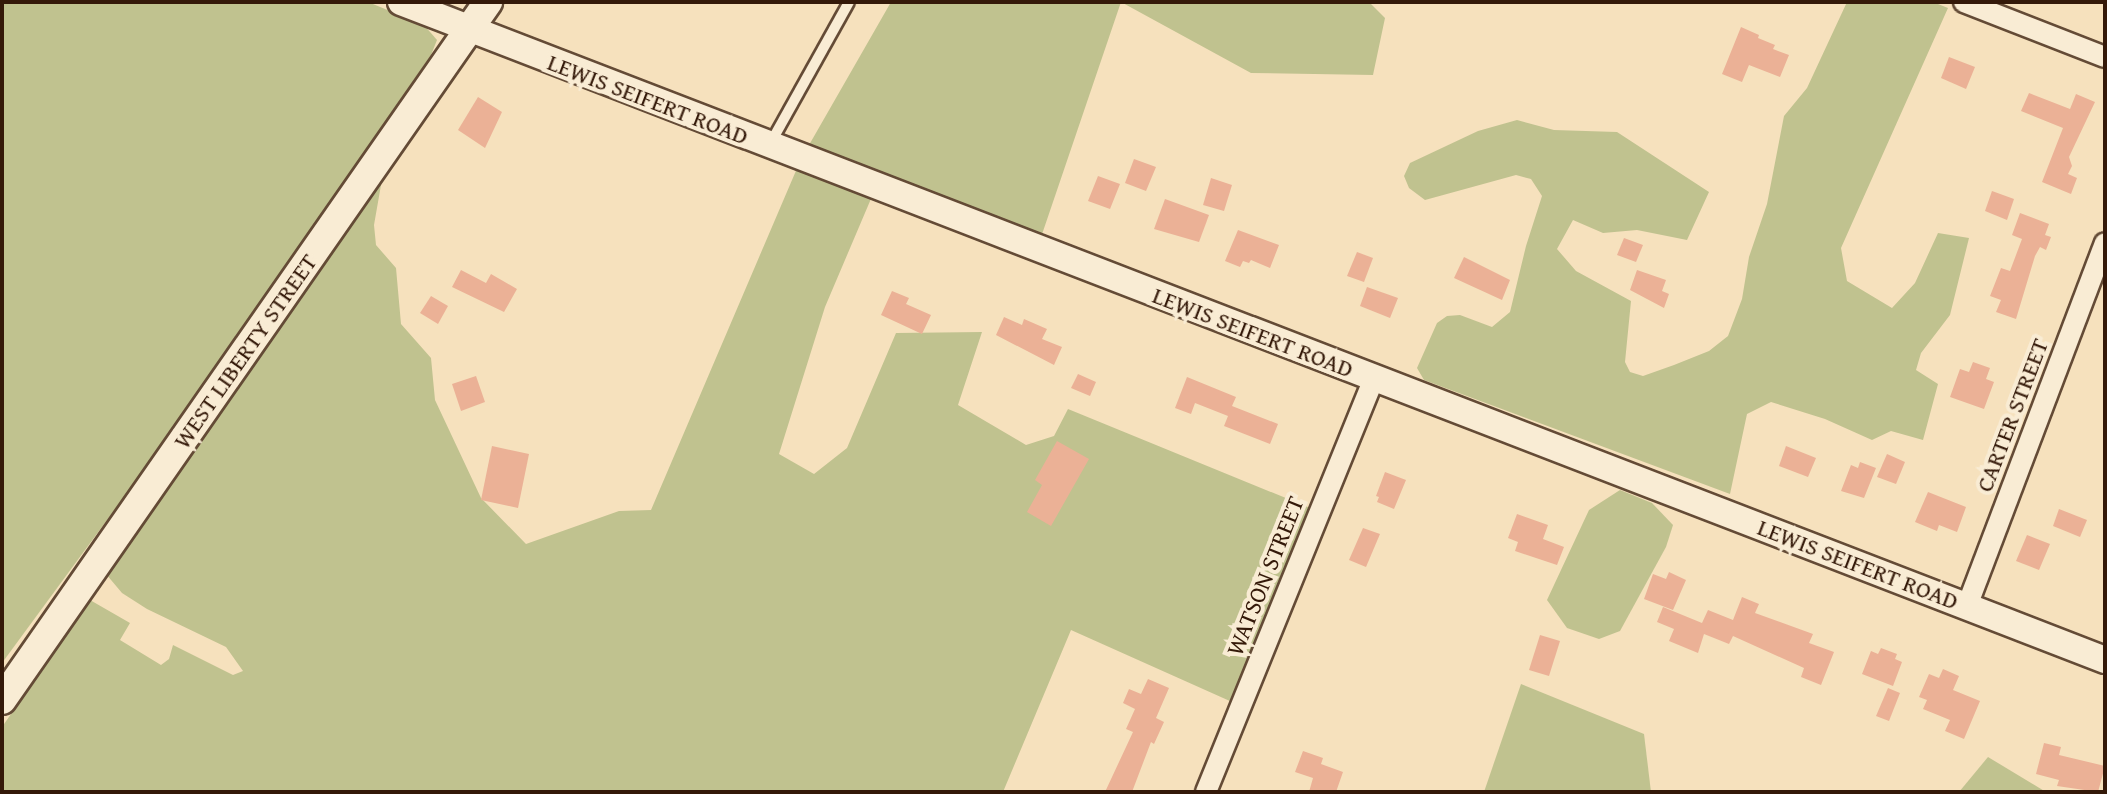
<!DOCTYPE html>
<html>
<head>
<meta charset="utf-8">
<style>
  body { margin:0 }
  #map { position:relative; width:2107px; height:794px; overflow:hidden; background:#f6e1bd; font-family:"Gentium Book Plus",serif }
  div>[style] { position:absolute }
  .green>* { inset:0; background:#c0c28f }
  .building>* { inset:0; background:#ebb196 }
  .roads { filter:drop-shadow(2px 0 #644b36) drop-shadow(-2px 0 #644b36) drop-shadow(0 2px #644b36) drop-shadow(0 -2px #644b36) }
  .service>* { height:10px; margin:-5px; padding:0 5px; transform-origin:5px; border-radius:5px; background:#f9ecd4 }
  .minor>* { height:20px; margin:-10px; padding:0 10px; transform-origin:10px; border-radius:10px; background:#f9ecd4 }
  .tertiary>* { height:26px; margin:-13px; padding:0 13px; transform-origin:13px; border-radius:13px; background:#f9ecd4 }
  .secondary>* { height:28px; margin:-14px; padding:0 14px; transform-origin:14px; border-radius:14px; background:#f9ecd4 }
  span { translate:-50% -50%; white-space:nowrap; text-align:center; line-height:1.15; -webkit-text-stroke:8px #f9ecd4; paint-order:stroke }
  .street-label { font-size:24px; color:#341909 }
  .frame { position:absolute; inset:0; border:4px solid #341909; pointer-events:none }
</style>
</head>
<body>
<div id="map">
  <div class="green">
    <div style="clip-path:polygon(2px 2px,368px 2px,424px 25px,437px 40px,431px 55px,179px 422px,2px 663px)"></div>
    <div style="clip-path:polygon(891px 2px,1369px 2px,1385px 18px,1373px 75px,1251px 73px,1121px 2px,1037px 249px,876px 187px,825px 307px,779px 454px,814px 474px,847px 448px,896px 333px,982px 332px,958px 405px,1026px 445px,1054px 436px,1068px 409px,1320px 512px,1241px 706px,1071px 630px,1003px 792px,2px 792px,2px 727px,90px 600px,130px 623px,120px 640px,161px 665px,169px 659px,173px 645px,233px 675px,243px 671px,226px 647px,147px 609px,122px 593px,106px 574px,376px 184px,381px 185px,374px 225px,376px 245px,396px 268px,401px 324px,431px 358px,435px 400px,481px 498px,526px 544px,619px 511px,651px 510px,801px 159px)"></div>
    <div style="clip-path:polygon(1847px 2px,1933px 2px,1948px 8px,1841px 248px,1847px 281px,1892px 308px,1915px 283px,1938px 233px,1969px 238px,1950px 315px,1921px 353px,1916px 370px,1938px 384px,1923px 440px,1891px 431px,1872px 440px,1825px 419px,1771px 402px,1747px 414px,1730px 494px,1424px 380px,1417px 368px,1437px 323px,1447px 316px,1460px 315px,1492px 327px,1510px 312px,1526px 246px,1542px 196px,1531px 179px,1516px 175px,1425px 200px,1409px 188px,1404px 176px,1410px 163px,1478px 131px,1517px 120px,1554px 130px,1617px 132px,1709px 192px,1687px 240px,1637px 230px,1603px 233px,1573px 220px,1557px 249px,1576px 271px,1631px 301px,1625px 362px,1630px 372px,1643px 376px,1674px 365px,1709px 351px,1728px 336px,1742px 299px,1749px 257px,1767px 204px,1784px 116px,1807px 88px)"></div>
    <div style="clip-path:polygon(1620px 490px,1652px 503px,1673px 525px,1666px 547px,1620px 631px,1599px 639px,1567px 628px,1547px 600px,1589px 510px)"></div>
    <div style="clip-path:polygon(1521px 684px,1644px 734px,1651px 792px,1484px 792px)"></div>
    <div style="clip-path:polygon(1988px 757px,2046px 792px,1959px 792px)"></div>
  </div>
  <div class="building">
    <div style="clip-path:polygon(1741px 27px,1759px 35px,1758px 38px,1775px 45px,1773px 49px,1789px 55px,1780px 77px,1749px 65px,1742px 82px,1722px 74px)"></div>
    <div style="clip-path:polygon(1949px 57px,1975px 67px,1966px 89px,1941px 78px)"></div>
    <div style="clip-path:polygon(2029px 93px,2070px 109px,2076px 94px,2095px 102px,2069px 157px,2072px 166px,2068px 174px,2077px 178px,2071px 194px,2042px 182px,2063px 128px,2021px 111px)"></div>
    <div style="clip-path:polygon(478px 97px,502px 112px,485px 148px,458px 130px)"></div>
    <div style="clip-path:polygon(1134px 159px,1156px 167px,1146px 191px,1125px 183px)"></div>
    <div style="clip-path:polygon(1098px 176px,1120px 184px,1110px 209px,1088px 201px)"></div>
    <div style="clip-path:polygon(1211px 178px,1232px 185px,1224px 211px,1203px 205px)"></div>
    <div style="clip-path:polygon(1992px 191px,2014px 199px,2007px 220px,1985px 211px)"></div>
    <div style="clip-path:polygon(1165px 199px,1209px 215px,1199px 242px,1154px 229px)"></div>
    <div style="clip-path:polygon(2020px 213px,2049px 224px,2045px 235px,2051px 237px,2046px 250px,2040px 247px,2035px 256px,2016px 319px,1996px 312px,2001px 300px,1990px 296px,2001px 268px,2010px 271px,2022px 239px,2012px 235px)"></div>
    <div style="clip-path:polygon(1238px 230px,1279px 245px,1270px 268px,1251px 260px,1249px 263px,1243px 261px,1240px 267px,1225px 261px)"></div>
    <div style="clip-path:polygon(1624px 238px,1643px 245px,1636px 262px,1617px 255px)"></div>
    <div style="clip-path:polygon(1357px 252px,1373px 258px,1364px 282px,1347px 276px)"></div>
    <div style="clip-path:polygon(1464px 257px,1510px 280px,1502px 300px,1454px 278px)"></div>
    <div style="clip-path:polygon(461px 270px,486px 283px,491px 274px,517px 289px,504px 312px,452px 287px)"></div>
    <div style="clip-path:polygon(1637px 270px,1666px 280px,1662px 291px,1669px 294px,1664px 308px,1630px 290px)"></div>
    <div style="clip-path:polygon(1367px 287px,1398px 298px,1390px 318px,1360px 306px)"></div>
    <div style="clip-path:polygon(892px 291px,909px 298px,906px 304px,931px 315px,922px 334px,881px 315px)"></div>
    <div style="clip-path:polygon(431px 296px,448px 306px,438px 324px,420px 313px)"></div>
    <div style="clip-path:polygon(1004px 317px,1022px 325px,1024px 319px,1047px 329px,1042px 339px,1062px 347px,1054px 365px,996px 335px)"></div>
    <div style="clip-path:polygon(1973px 362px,1990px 368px,1986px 379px,1994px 382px,1984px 409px,1950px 397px,1960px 369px,1969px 372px)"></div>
    <div style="clip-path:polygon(1078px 374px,1096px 382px,1090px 396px,1071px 388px)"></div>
    <div style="clip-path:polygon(476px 376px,485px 402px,461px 411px,452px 384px)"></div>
    <div style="clip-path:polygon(1187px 377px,1236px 397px,1232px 406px,1278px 424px,1270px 444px,1224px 426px,1228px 416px,1195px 403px,1191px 414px,1175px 408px)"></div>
    <div style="clip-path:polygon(1057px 441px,1089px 459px,1051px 526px,1027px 512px,1042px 485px,1035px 480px)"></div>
    <div style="clip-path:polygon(492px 446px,529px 454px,518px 508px,481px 500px)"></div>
    <div style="clip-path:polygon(1786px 446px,1816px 458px,1808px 477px,1779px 466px)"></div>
    <div style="clip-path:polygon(1887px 454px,1905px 462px,1896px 484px,1877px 477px)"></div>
    <div style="clip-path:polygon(1860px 462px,1876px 468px,1864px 498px,1841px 491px,1851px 465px,1858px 468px)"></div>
    <div style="clip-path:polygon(1385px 472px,1406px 480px,1394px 509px,1377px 502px,1379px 497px,1376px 496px)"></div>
    <div style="clip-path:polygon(1928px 492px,1966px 507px,1957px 532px,1939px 525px,1937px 531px,1915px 522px)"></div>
    <div style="clip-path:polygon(2059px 509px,2087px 520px,2080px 537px,2053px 526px)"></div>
    <div style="clip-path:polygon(1517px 514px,1548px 525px,1543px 539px,1564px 547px,1557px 565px,1515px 551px,1518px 542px,1508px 538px)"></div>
    <div style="clip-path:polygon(1363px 528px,1380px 534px,1366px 567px,1349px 560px)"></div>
    <div style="clip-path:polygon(2027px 535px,2050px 544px,2039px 570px,2016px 561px)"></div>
    <div style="clip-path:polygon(1669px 572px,1686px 580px,1673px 610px,1644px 599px,1653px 574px,1666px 579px)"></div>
    <div style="clip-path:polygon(1742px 597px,1759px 604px,1755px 613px,1813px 634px,1809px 643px,1834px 652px,1821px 685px,1801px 677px,1804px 668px,1733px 636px,1729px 644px,1704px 634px,1698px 653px,1669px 641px,1674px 629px,1657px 622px,1663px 607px,1702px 623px,1708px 610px,1733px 620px)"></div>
    <div style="clip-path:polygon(1540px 635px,1560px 641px,1549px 676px,1529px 670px)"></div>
    <div style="clip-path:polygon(1881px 648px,1897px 654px,1895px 659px,1902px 662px,1893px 686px,1862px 674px,1871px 651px,1878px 654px)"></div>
    <div style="clip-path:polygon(1943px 669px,1959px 676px,1953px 690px,1980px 701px,1964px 739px,1945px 731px,1950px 720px,1923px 709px,1927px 700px,1919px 697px,1929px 674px,1939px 678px)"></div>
    <div style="clip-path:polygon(1148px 679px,1169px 688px,1156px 718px,1164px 722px,1154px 744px,1151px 742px,1132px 792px,1105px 792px,1133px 732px,1126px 729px,1135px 709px,1123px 703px,1129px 689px,1141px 694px)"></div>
    <div style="clip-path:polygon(1888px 688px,1900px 693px,1889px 721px,1876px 716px)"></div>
    <div style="clip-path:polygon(2044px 743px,2061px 747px,2059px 755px,2105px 766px,2098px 792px,2057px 786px,2059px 780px,2036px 774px)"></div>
    <div style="clip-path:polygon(1303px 751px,1323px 758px,1321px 764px,1343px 772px,1336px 792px,1309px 792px,1313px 778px,1295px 772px)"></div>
  </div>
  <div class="roads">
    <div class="service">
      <div style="left:770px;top:144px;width:162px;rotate:-60.9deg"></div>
    </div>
    <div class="minor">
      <div style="left:1964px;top:2px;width:151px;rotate:21.3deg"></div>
      <div style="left:1967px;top:606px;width:388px;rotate:-69.2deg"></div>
      <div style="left:1206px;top:792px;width:445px;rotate:-67.9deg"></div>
    </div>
    <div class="tertiary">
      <div style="left:401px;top:2px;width:1827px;rotate:21.11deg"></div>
    </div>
    <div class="secondary">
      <div style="left:2px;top:700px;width:851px;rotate:-55.15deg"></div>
    </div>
  </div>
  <div class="street-label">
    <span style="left:648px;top:99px;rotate:21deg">LEWIS SEIFERT ROAD</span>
    <span style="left:1253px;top:332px;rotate:21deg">LEWIS SEIFERT ROAD</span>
    <span style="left:245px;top:351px;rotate:-55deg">WEST LIBERTY STREET</span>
    <span style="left:2012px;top:415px;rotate:-69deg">CARTER STREET</span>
    <span style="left:1858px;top:564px;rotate:21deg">LEWIS SEIFERT ROAD</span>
    <span style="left:1265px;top:576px;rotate:-68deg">WATSON STREET</span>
  </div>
  <div class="frame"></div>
</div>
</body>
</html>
